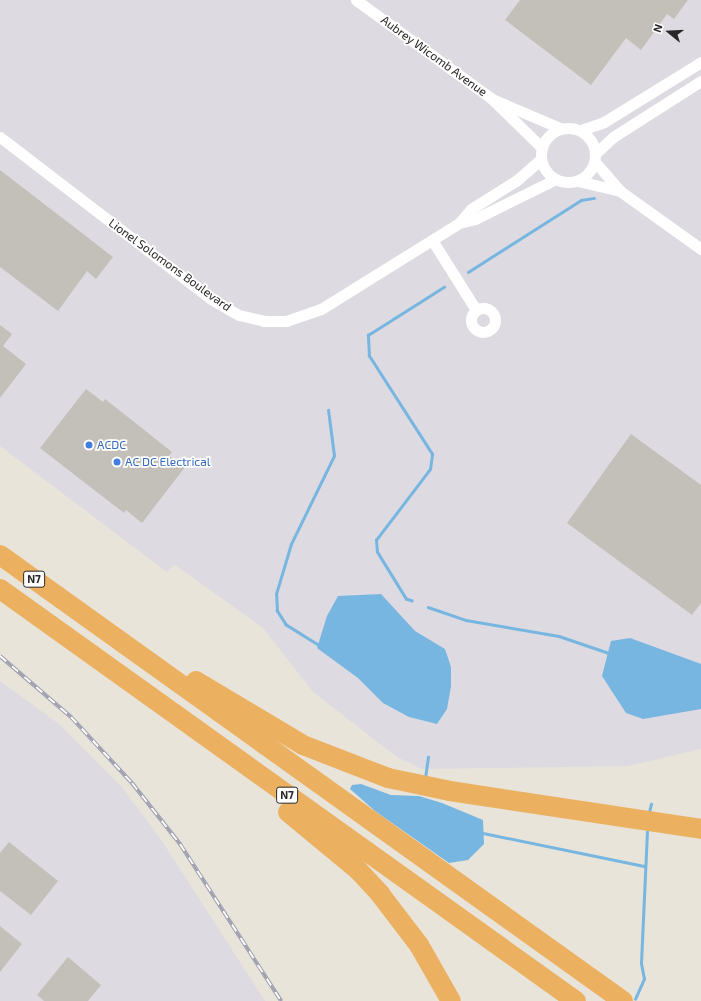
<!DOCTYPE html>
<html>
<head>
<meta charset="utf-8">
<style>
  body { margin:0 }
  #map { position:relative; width:701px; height:1001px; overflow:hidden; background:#e8e4da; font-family:"Exo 2",sans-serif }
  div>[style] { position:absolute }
  .industrial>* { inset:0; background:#dddae1 }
  .water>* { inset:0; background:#77b6e0 }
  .stream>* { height:2.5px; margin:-1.25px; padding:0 1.25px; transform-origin:1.25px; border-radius:1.25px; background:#77b6e0 }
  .building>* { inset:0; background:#c3c0b9 }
  .street>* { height:11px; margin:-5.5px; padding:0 5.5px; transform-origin:5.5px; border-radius:5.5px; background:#fff }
  .street>.ring { margin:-5.5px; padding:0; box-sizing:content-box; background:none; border:11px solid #fff; border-radius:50% }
  .highway>* { height:20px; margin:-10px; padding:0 10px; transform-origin:10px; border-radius:10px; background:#ecb061 }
  .rail>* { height:4px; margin-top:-2px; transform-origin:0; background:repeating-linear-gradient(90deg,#fff 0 8px,#9d9eaf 0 16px); box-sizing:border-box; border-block:1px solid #9d9eaf }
  .dots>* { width:11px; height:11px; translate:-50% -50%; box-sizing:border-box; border:2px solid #fff; border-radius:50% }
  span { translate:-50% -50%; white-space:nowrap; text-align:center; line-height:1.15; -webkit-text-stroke:3.5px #fff; paint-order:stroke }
  .shield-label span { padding:1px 3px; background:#fff; border:1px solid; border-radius:3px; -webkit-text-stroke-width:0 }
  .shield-label { font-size:11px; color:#272727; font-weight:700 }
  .street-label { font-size:12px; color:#272727 }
  .shop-label { font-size:12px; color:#366cbe }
  .left { translate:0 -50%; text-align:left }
  .north { position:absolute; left:649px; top:12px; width:40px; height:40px; -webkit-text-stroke:3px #fff; paint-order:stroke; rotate:288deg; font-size:11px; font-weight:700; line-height:16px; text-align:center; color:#272727 }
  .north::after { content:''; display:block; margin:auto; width:14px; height:18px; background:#272727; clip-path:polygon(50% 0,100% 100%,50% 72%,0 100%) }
</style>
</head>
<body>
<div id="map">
  <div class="industrial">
    <div style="clip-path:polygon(0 0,701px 0,701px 749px,628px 766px,421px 769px,397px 757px,313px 692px,263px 628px,174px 564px,167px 572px,0 446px)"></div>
    <div style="clip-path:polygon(0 681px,59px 724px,121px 786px,160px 838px,265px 1001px,0 1001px)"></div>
  </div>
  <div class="water">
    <div style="clip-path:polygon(381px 594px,415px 631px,445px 649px,451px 667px,451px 686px,447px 709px,437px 724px,409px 717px,383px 703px,358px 678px,317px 648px,327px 616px,338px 596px)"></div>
    <div style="clip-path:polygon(630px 638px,701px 664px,701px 709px,643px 719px,626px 713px,602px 676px,611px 641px)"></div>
    <div style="clip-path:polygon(361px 784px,391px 795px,419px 796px,442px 803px,483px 820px,484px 844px,468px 860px,449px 863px,375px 811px,350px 789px,352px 785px)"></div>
  </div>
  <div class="stream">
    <div style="left:468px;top:272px;width:134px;rotate:-32.5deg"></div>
    <div style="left:581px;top:200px;width:13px;rotate:-9deg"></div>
    <div style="left:412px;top:601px;width:6px;rotate:-162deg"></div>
    <div style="left:406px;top:599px;width:55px;rotate:-121.7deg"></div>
    <div style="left:377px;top:552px;width:12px;rotate:-95deg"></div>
    <div style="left:376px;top:540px;width:89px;rotate:-52.7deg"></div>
    <div style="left:430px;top:469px;width:15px;rotate:-82deg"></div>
    <div style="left:432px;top:454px;width:117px;rotate:-122.7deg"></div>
    <div style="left:369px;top:356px;width:21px;rotate:-93deg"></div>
    <div style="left:368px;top:335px;width:90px;rotate:-32.3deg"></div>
    <div style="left:428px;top:607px;width:40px;rotate:18.9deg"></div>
    <div style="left:466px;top:620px;width:94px;rotate:9.8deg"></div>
    <div style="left:559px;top:636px;width:53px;rotate:18.8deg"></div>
    <div style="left:318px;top:645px;width:38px;rotate:-148deg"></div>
    <div style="left:286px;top:625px;width:17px;rotate:-123deg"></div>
    <div style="left:277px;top:611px;width:17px;rotate:-93deg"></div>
    <div style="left:276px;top:594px;width:52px;rotate:-73.3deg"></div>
    <div style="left:291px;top:544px;width:98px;rotate:-64deg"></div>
    <div style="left:334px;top:456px;width:46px;rotate:-97.4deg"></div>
    <div style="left:425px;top:778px;width:21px;rotate:-82deg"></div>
    <div style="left:649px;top:812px;width:8px;rotate:-76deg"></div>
    <div style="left:483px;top:833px;width:164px;rotate:11.6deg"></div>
    <div style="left:635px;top:999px;width:22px;rotate:-66deg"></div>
    <div style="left:644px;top:979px;width:16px;rotate:-101deg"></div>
    <div style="left:641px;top:963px;width:131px;rotate:-87.4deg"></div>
  </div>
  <div class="building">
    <div style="clip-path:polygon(520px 0,688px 0,674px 19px,667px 14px,641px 50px,626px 38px,591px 85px,505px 20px)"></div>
    <div style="clip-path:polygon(0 170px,113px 257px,96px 279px,87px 271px,58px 311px,0 267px)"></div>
    <div style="clip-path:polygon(0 325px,12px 334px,3px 346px,26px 364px,0 398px)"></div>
    <div style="clip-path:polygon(86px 389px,103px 402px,105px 399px,172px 452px,169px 456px,185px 467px,142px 523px,126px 510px,124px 513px,40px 448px)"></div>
    <div style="clip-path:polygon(631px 434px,701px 485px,701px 603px,692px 615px,567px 523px)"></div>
    <div style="clip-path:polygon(9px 842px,58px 881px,31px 915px,0 891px,0 853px)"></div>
    <div style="clip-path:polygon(0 926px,22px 944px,0 972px)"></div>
    <div style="clip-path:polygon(68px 957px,101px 985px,88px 1001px,44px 1001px,37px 995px)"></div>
  </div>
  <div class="street">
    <div style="left:356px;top:0;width:167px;rotate:36deg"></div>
    <div style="left:491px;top:98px;width:71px;rotate:44.4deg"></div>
    <div style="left:492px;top:99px;width:74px;rotate:23.1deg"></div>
    <div class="ring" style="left:541px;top:128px;width:43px;height:43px"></div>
    <div style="left:581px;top:130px;width:24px;rotate:-19deg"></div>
    <div style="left:604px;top:122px;width:114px;rotate:-31.7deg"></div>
    <div style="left:0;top:137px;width:266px;rotate:37.5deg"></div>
    <div style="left:211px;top:299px;width:32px;rotate:30deg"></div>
    <div style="left:239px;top:315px;width:26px;rotate:13deg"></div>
    <div style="left:264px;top:321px;width:22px"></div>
    <div style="left:286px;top:321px;width:37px;rotate:-19deg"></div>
    <div style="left:321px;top:309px;width:163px;rotate:-31.9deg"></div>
    <div style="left:459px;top:223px;width:16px;rotate:-14deg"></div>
    <div style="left:475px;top:219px;width:90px;rotate:-26.3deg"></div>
    <div style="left:596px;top:153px;width:23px;rotate:-43deg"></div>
    <div style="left:613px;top:137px;width:104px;rotate:-32.5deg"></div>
    <div style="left:595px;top:162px;width:38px;rotate:49deg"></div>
    <div style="left:620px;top:191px;width:100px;rotate:35.6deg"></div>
    <div style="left:578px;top:181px;width:43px;rotate:13.4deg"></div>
    <div style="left:459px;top:223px;width:18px;rotate:-49deg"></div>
    <div style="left:471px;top:209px;width:54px;rotate:-32.2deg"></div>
    <div style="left:517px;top:180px;width:32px;rotate:-41deg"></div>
    <div style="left:432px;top:240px;width:83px;rotate:57.8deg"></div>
    <div class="ring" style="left:471px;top:308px;width:13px;height:13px"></div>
  </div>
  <div class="highway">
    <div style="left:0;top:555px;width:766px;rotate:35.6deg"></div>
    <div style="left:0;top:589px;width:708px;rotate:35.58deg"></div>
    <div style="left:196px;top:681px;width:125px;rotate:30.9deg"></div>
    <div style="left:303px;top:745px;width:91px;rotate:21.2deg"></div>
    <div style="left:388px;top:778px;width:63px;rotate:11.8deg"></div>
    <div style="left:450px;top:791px;width:254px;rotate:8.6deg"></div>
    <div style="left:288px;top:812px;width:91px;rotate:39.6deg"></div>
    <div style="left:358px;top:870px;width:33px;rotate:47deg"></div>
    <div style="left:380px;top:894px;width:64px;rotate:52.6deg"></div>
    <div style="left:419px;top:945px;width:64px;rotate:60.3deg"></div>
  </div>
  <div class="rail">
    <div style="left:0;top:656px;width:94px;rotate:40.7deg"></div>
    <div style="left:71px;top:717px;width:90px;rotate:47.3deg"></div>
    <div style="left:132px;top:783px;width:78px;rotate:51.8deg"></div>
    <div style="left:180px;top:844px;width:187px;rotate:57.2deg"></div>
  </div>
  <div class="dots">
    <div style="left:89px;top:445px;background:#3f7fe0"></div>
    <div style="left:117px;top:462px;background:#3f7fe0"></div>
  </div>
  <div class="shield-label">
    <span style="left:34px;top:579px">N7</span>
    <span style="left:287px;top:795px">N7</span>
  </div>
  <div class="street-label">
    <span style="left:434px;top:56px;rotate:36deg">Aubrey Wicomb Avenue</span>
    <span style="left:170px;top:265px;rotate:36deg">Lionel Solomons Boulevard</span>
  </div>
  <div class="shop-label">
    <span class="left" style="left:97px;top:445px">ACDC</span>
    <span class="left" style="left:125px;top:462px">AC DC Electrical</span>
  </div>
  <div class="north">N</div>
</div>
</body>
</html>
